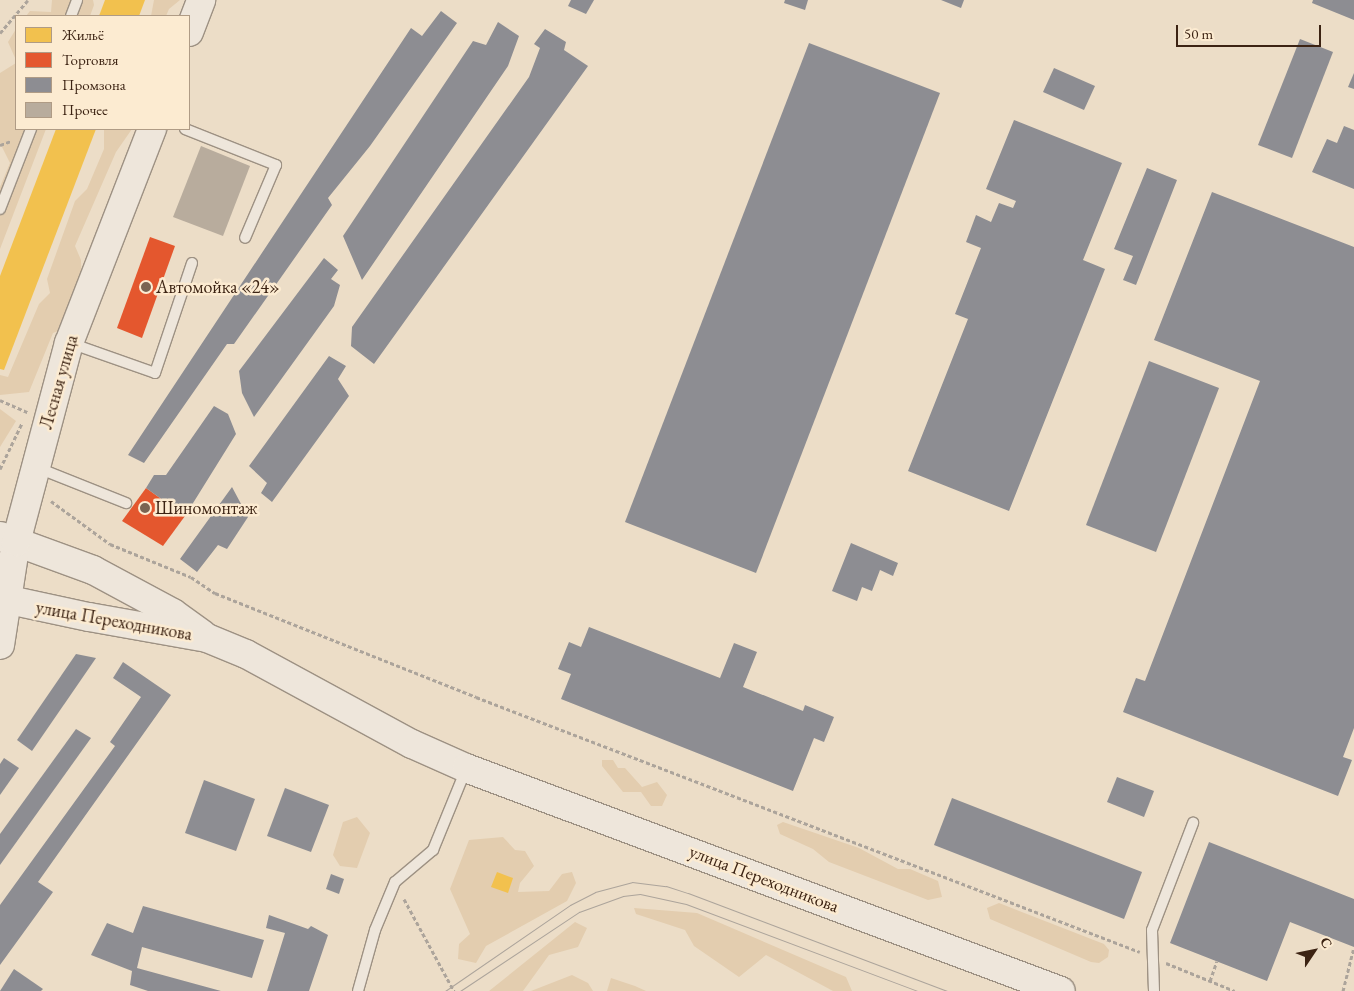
<!DOCTYPE html>
<html>
<head>
<meta charset="utf-8">
<style>
  body { margin:0 }
  #map { position:relative; width:1354px; height:991px; overflow:hidden; background:#ecddc7; font-family:"EB Garamond",serif }
  div>[style] { position:absolute }
  .green>* { inset:0; background:#e3cdaf }
  .homes>* { inset:0; background:#f2c14e }
  .shops>* { inset:0; background:#e4572e }
  .industry>* { inset:0; background:#8d8d92 }
  .building>* { inset:0; background:#b8ac9d }
  .path>* { height:3px; margin-top:-1.5px; transform-origin:0; background:repeating-linear-gradient(90deg,#aca49b 0 4px,transparent 0 6.5px) }
  .roads { filter:drop-shadow(1px 0 #9d9183) drop-shadow(-1px 0 #9d9183) drop-shadow(0 1px #9d9183) drop-shadow(0 -1px #9d9183) }
  .service>* { height:10px; margin:-5px; padding:0 5px; transform-origin:5px; border-radius:5px; background:#eee6db }
  .secondary>* { height:28px; margin:-14px; padding:0 14px; transform-origin:14px; border-radius:14px; background:#eee6db }
  .tram>* { height:1px; margin:-0.5px; padding:0 0.5px; transform-origin:0.5px; border-radius:0.5px; background:#aca49b }
  .dots>* { width:14px; height:14px; translate:-50% -50%; box-sizing:border-box; border:2px solid #fcebd1; border-radius:50% }
  span { translate:-50% -50%; white-space:nowrap; text-align:center; line-height:1.15; -webkit-text-stroke:5px #fcebd1; paint-order:stroke }
  .poi-label { font-size:18px; color:#3c2313 }
  .left { translate:0 -50%; text-align:left }
  .street-label { font-size:18px; color:#3c2313 }
  .legend { position:absolute; left:15px; top:15px; width:175px; height:115px; box-sizing:border-box; background:#fcebd1; border:1px solid #af9b85; margin:0; padding:6px 9px; list-style:none; font-size:15px; color:#3c2313 }
  .legend li { display:flex; align-items:center; gap:10px; height:25px }
  .legend b { width:25px; border:1px solid #af9b85 }
  .north { position:absolute; left:1289px; top:926px; width:50px; height:50px; -webkit-text-stroke:4px #fcebd1; paint-order:stroke; rotate:56deg; font-size:14px; font-weight:700; line-height:20px; text-align:center; color:#3c2313 }
  .north::after { content:''; display:block; margin:auto; width:18px; height:22px; background:#3c2313; clip-path:polygon(50% 0,100% 100%,50% 72%,0 100%) }
  .scale { position:absolute; left:1176px; top:25px; width:145px; height:22px; box-sizing:border-box; border:2px solid #3c2313; border-top:0; padding-left:6px; font-size:15px; line-height:18px; white-space:nowrap; color:#3c2313; -webkit-text-stroke:4px #fcebd1; paint-order:stroke }
</style>
</head>
<body>
<div id="map">
  <div class="green">
    <div style="clip-path:polygon(52px 0,93px 0,94px 5px,90px 16px,26px 16px,30px 11px,51px 12px)"></div>
    <div style="clip-path:polygon(154px 0,180px 0,169px 9px,166px 16px,151px 16px)"></div>
    <div style="clip-path:polygon(16px 29px,16px 60px,8px 42px)"></div>
    <div style="clip-path:polygon(16px 63px,16px 129px,46px 129px,0 249px,0 187px,10px 163px,0 143px,0 73px)"></div>
    <div style="clip-path:polygon(104px 129px,132px 129px,116px 152px,75px 246px,81px 260px,82px 302px,71px 326px,53px 333px,29px 392px,0 395px,0 375px,8px 377px,39px 304px,50px 293px,47px 279px,75px 201px,87px 189px,104px 149px)"></div>
    <div style="clip-path:polygon(0 409px,16px 421px,0 447px)"></div>
    <div style="clip-path:polygon(602px 760px,613px 760px,618px 768px,625px 768px,642px 787px,657px 782px,667px 795px,662px 806px,651px 806px,641px 792px,623px 792px,602px 766px)"></div>
    <div style="clip-path:polygon(357px 817px,370px 833px,357px 868px,340px 866px,333px 855px,343px 822px)"></div>
    <div style="clip-path:polygon(783px 822px,859px 848px,898px 869px,910px 869px,938px 881px,942px 897px,928px 900px,829px 862px,813px 849px,780px 834px,777px 825px)"></div>
    <div style="clip-path:polygon(503px 837px,515px 850px,525px 851px,534px 866px,520px 883px,518px 892px,549px 891px,562px 874px,572px 872px,576px 883px,567px 901px,486px 946px,476px 963px,458px 959px,459px 944px,470px 934px,450px 889px,469px 840px)"></div>
    <div style="clip-path:polygon(999px 903px,1104px 944px,1109px 950px,1108px 957px,1099px 963px,1091px 962px,990px 919px,987px 908px)"></div>
    <div style="clip-path:polygon(634px 908px,697px 913px,846px 977px,852px 991px,833px 991px,766px 955px,739px 977px,694px 946px,685px 930px,636px 914px)"></div>
    <div style="clip-path:polygon(575px 922px,587px 928px,578px 947px,549px 955px,523px 991px,489px 991px)"></div>
    <div style="clip-path:polygon(572px 975px,588px 983px,593px 991px,531px 991px)"></div>
    <div style="clip-path:polygon(611px 978px,635px 986px,646px 991px,607px 991px)"></div>
  </div>
  <div class="homes">
    <div style="clip-path:polygon(105px 0,145px 0,139px 16px,99px 16px)"></div>
    <div style="clip-path:polygon(56px 129px,96px 129px,4px 370px,0 369px,0 276px)"></div>
    <div style="clip-path:polygon(497px 872px,513px 878px,508px 893px,491px 887px)"></div>
  </div>
  <div class="shops">
    <div style="clip-path:polygon(150px 237px,175px 246px,142px 338px,117px 328px)"></div>
    <div style="clip-path:polygon(146px 488px,185px 516px,163px 546px,122px 521px)"></div>
  </div>
  <div class="industry">
    <div style="clip-path:polygon(571px 0,594px 0,586px 14px,568px 6px)"></div>
    <div style="clip-path:polygon(785px 0,808px 0,805px 10px,784px 3px)"></div>
    <div style="clip-path:polygon(941px 0,964px 0,961px 8px)"></div>
    <div style="clip-path:polygon(1313px 0,1354px 0,1354px 20px,1312px 3px)"></div>
    <div style="clip-path:polygon(441px 11px,457px 23px,370px 146px,328px 198px,332px 205px,234px 344px,227px 344px,144px 463px,128px 455px,411px 28px,422px 36px)"></div>
    <div style="clip-path:polygon(498px 22px,519px 36px,508px 66px,362px 280px,343px 236px,473px 41px,486px 45px)"></div>
    <div style="clip-path:polygon(545px 29px,566px 42px,564px 50px,588px 66px,374px 364px,351px 346px,352px 327px,529px 77px,540px 48px,534px 44px)"></div>
    <div style="clip-path:polygon(1300px 39px,1333px 52px,1292px 158px,1258px 145px)"></div>
    <div style="clip-path:polygon(809px 43px,940px 93px,756px 573px,625px 522px)"></div>
    <div style="clip-path:polygon(1054px 68px,1095px 86px,1084px 110px,1043px 92px)"></div>
    <div style="clip-path:polygon(1354px 73px,1354px 89px,1348px 87px)"></div>
    <div style="clip-path:polygon(1014px 120px,1122px 163px,1083px 260px,1105px 269px,1009px 511px,908px 471px,968px 319px,955px 314px,981px 248px,966px 242px,976px 215px,991px 222px,999px 203px,1013px 208px,1016px 201px,986px 189px)"></div>
    <div style="clip-path:polygon(1344px 126px,1354px 130px,1354px 189px,1312px 172px,1327px 139px,1337px 143px)"></div>
    <div style="clip-path:polygon(1147px 168px,1177px 180px,1136px 285px,1123px 280px,1133px 256px,1114px 249px)"></div>
    <div style="clip-path:polygon(1212px 192px,1354px 247px,1354px 728px,1343px 757px,1352px 760px,1338px 796px,1123px 712px,1136px 678px,1145px 681px,1260px 381px,1154px 340px)"></div>
    <div style="clip-path:polygon(324px 258px,338px 270px,331px 279px,340px 285px,334px 306px,254px 417px,242px 393px,239px 371px)"></div>
    <div style="clip-path:polygon(329px 356px,346px 366px,338px 379px,349px 396px,272px 502px,261px 493px,267px 483px,249px 466px)"></div>
    <div style="clip-path:polygon(1149px 361px,1219px 388px,1156px 552px,1086px 525px)"></div>
    <div style="clip-path:polygon(214px 406px,228px 414px,236px 434px,185px 516px,146px 488px,154px 475px,166px 475px)"></div>
    <div style="clip-path:polygon(232px 487px,248px 517px,227px 549px,218px 545px,197px 572px,180px 559px)"></div>
    <div style="clip-path:polygon(851px 543px,898px 563px,893px 576px,880px 570px,872px 591px,862px 587px,857px 601px,832px 591px)"></div>
    <div style="clip-path:polygon(589px 627px,720px 678px,734px 643px,757px 652px,743px 687px,803px 711px,805px 705px,834px 717px,824px 742px,814px 738px,793px 791px,561px 699px,571px 674px,558px 669px,569px 642px,581px 647px)"></div>
    <div style="clip-path:polygon(76px 654px,96px 658px,32px 751px,17px 740px)"></div>
    <div style="clip-path:polygon(123px 662px,171px 695px,38px 882px,53px 892px,0 965px,0 905px,115px 746px,110px 742px,141px 697px,113px 678px)"></div>
    <div style="clip-path:polygon(76px 729px,91px 738px,0 865px,0 834px)"></div>
    <div style="clip-path:polygon(4px 758px,19px 768px,0 795px,0 764px)"></div>
    <div style="clip-path:polygon(1117px 777px,1154px 791px,1144px 817px,1107px 802px)"></div>
    <div style="clip-path:polygon(204px 780px,255px 799px,236px 851px,185px 833px)"></div>
    <div style="clip-path:polygon(285px 788px,329px 805px,311px 852px,267px 836px)"></div>
    <div style="clip-path:polygon(952px 798px,1142px 872px,1124px 919px,934px 845px)"></div>
    <div style="clip-path:polygon(1209px 842px,1354px 899px,1354px 947px,1290px 922px,1267px 981px,1170px 943px)"></div>
    <div style="clip-path:polygon(331px 874px,344px 879px,339px 894px,326px 889px)"></div>
    <div style="clip-path:polygon(143px 906px,264px 940px,252px 978px,142px 947px,137px 968px,221px 991px,148px 991px,130px 985px,132px 971px,91px 955px,107px 923px,133px 933px)"></div>
    <div style="clip-path:polygon(269px 915px,308px 929px,311px 926px,328px 935px,309px 991px,267px 991px,285px 933px,266px 928px)"></div>
    <div style="clip-path:polygon(14px 969px,43px 989px,41px 991px,0 991px)"></div>
  </div>
  <div class="building">
    <div style="clip-path:polygon(201px 146px,250px 166px,223px 236px,173px 217px)"></div>
  </div>
  <div class="path">
    <div style="left:0;top:33px;width:43px;rotate:-49.7deg"></div>
    <div style="left:0;top:145px;width:12px;rotate:-20deg"></div>
    <div style="left:0;top:400px;width:30px;rotate:24deg"></div>
    <div style="left:0;top:469px;width:51px;rotate:-64.4deg"></div>
    <div style="left:51px;top:501px;width:73px;rotate:36.1deg"></div>
    <div style="left:110px;top:544px;width:87px;rotate:22.2deg"></div>
    <div style="left:191px;top:577px;width:29px;rotate:34deg"></div>
    <div style="left:215px;top:593px;width:281px;rotate:21.7deg"></div>
    <div style="left:476px;top:697px;width:711px;rotate:21.01deg"></div>
    <div style="left:404px;top:899px;width:105px;rotate:61.5deg"></div>
    <div style="left:1166px;top:963px;width:74px;rotate:22.1deg"></div>
    <div style="left:1210px;top:981px;width:21px;rotate:-71deg"></div>
    <div style="left:1343px;top:991px;width:45px;rotate:-76deg"></div>
  </div>
  <div class="roads">
    <div class="service">
      <div style="left:71px;top:16px;width:17px;rotate:-69deg"></div>
      <div style="left:185px;top:129px;width:98px;rotate:21.6deg"></div>
      <div style="left:276px;top:165px;width:79px;rotate:113deg"></div>
      <div style="left:0;top:209px;width:86px;rotate:-68.8deg"></div>
      <div style="left:70px;top:343px;width:90px;rotate:19.4deg"></div>
      <div style="left:155px;top:373px;width:116px;rotate:-71.4deg"></div>
      <div style="left:38px;top:468px;width:95px;rotate:21.7deg"></div>
      <div style="left:358px;top:991px;width:63px;rotate:-74.4deg"></div>
      <div style="left:375px;top:930px;width:52px;rotate:-67.4deg"></div>
      <div style="left:395px;top:882px;width:50px;rotate:-40.1deg"></div>
      <div style="left:433px;top:850px;width:87px;rotate:-67.8deg"></div>
      <div style="left:1154px;top:991px;width:61px;rotate:-91.9deg"></div>
      <div style="left:1152px;top:930px;width:115px;rotate:-69deg"></div>
    </div>
    <div class="secondary">
      <div style="left:189px;top:32px;width:34px;rotate:-69deg"></div>
      <div style="left:0;top:536px;width:99px;rotate:20.1deg"></div>
      <div style="left:93px;top:570px;width:91px;rotate:28.3deg"></div>
      <div style="left:173px;top:613px;width:36px;rotate:36deg"></div>
      <div style="left:0;top:598px;width:91px;rotate:12.1deg"></div>
      <div style="left:89px;top:617px;width:120px;rotate:10.1deg"></div>
      <div style="left:207px;top:638px;width:42px;rotate:22.3deg"></div>
      <div style="left:246px;top:654px;width:189px;rotate:28.5deg"></div>
      <div style="left:412px;top:744px;width:59px;rotate:24deg"></div>
      <div style="left:466px;top:768px;width:635px;rotate:20.55deg"></div>
      <div style="left:0;top:645px;width:104px;rotate:-81.2deg"></div>
      <div style="left:16px;top:542px;width:206px;rotate:-75.1deg"></div>
      <div style="left:69px;top:343px;width:230px;rotate:-68.8deg"></div>
    </div>
  </div>
  <div class="tram">
    <div style="left:445px;top:991px;width:152px;rotate:-34.5deg"></div>
    <div style="left:570px;top:905px;width:28px;rotate:-27deg"></div>
    <div style="left:595px;top:892px;width:38px;rotate:-15deg"></div>
    <div style="left:632px;top:882px;width:34px;rotate:7deg"></div>
    <div style="left:666px;top:886px;width:23px;rotate:18deg"></div>
    <div style="left:688px;top:893px;width:277px;rotate:20.7deg"></div>
    <div style="left:460px;top:991px;width:143px;rotate:-33.6deg"></div>
    <div style="left:579px;top:912px;width:47px;rotate:-20deg"></div>
    <div style="left:623px;top:896px;width:17px;rotate:-7deg"></div>
    <div style="left:640px;top:894px;width:47px;rotate:12.3deg"></div>
    <div style="left:686px;top:904px;width:247px;rotate:20.6deg"></div>
  </div>
  <div class="dots">
    <div style="left:146px;top:287px;background:#7a6452"></div>
    <div style="left:145px;top:508px;background:#7a6452"></div>
  </div>
  <div class="poi-label">
    <span class="left" style="left:156px;top:287px">Автомойка «24»</span>
    <span class="left" style="left:155px;top:508px">Шиномонтаж</span>
  </div>
  <div class="street-label">
    <span style="left:59px;top:382px;rotate:-74deg">Лесная улица</span>
    <span style="left:114px;top:621px;rotate:10deg">улица Переходникова</span>
    <span style="left:764px;top:879px;rotate:21deg">улица Переходникова</span>
  </div>
  <ul class="legend">
  <li><b style="height:14px;background:#f2c14e"></b>Жильё</li>
  <li><b style="height:14px;background:#e4572e"></b>Торговля</li>
  <li><b style="height:14px;background:#8d8d92"></b>Промзона</li>
  <li><b style="height:14px;background:#b8ac9d"></b>Прочее</li>
  </ul>
  <div class="north">С</div>
  <div class="scale">50 m</div>
</div>
</body>
</html>
